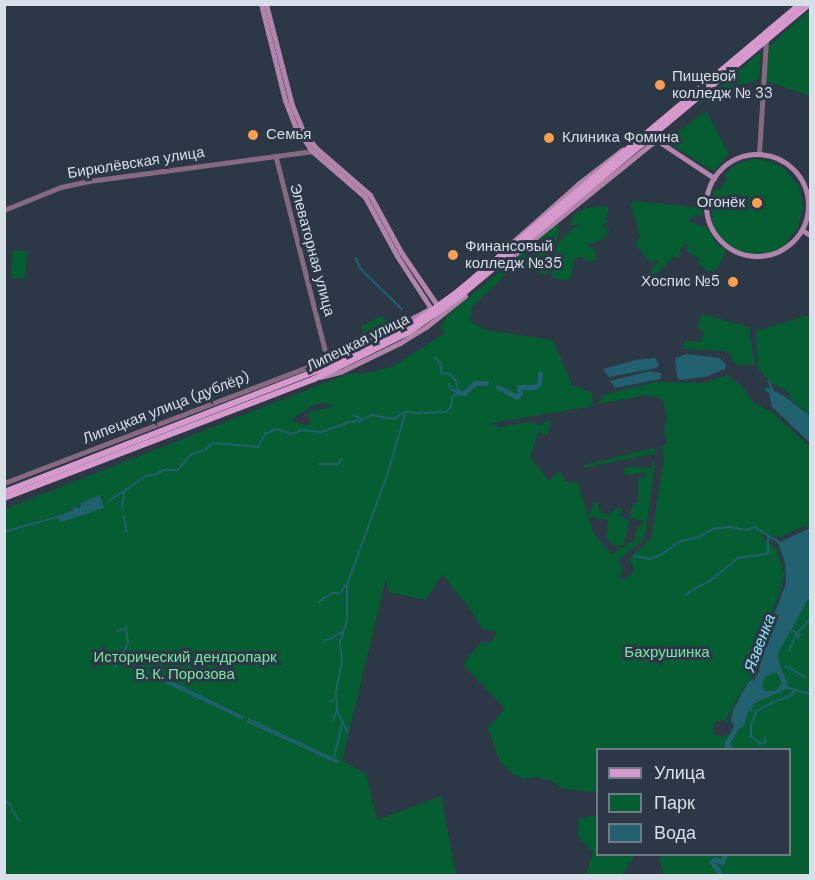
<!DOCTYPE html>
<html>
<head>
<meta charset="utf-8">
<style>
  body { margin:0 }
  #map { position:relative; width:815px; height:880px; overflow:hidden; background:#2d3847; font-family:"DM Sans",sans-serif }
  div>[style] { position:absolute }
  .green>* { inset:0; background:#055d32 }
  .water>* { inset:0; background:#216170 }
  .stream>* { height:1.5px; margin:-0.75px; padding:0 0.75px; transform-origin:0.75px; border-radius:0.75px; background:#216170 }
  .river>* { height:5px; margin:-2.5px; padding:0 2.5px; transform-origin:2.5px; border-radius:2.5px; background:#216170 }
  .tertiary>* { height:4.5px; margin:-2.25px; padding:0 2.25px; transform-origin:2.25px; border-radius:2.25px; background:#876981 }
  .secondary>* { height:5px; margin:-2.5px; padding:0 2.5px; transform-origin:2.5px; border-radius:2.5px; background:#b384ab }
  .secondary>.ring { margin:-2.5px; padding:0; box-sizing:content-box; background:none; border:5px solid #b384ab; border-radius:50% }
  .primary>* { height:6px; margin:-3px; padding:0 3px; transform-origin:3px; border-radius:3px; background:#d599cb }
  .dots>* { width:16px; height:16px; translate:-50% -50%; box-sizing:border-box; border:3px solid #2d3847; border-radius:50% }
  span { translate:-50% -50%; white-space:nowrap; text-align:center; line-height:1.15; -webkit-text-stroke:6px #2d3847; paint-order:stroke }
  .poi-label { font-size:15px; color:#d7dfe8 }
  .left { translate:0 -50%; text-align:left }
  .right { translate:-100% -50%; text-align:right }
  .street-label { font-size:15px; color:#d7dfe8 }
  .park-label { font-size:15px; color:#78e7a1 }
  .water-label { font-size:16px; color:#8ee0f7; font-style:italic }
  .frame { position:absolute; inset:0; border:6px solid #d7dfe8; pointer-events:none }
  .legend { position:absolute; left:596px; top:748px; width:195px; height:108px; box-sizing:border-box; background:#2d3847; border:2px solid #717b87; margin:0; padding:8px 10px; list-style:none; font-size:18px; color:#d7dfe8 }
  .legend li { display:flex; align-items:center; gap:12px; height:30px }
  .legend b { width:30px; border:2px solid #717b87 }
</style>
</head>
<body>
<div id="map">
  <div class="green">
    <div style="clip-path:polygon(810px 10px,810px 96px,766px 81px,769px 46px)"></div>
    <div style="clip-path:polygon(761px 52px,759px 79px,712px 96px,690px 112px)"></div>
    <div style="clip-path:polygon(706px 111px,729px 154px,714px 172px,666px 141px)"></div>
    <div style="clip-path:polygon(753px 159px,770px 161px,786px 170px,799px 186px,803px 207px,798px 228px,786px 241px,789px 243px,776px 251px,757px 254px,739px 251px,720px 238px,713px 225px,711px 210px,714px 189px,720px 190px,727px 179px,724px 175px,738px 163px)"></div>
    <div style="clip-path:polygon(637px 201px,701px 208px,703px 216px,695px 215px,687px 221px,706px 227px,719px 246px,727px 249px,717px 269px,709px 272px,697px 262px,700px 259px,686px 251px,688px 245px,686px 243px,680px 249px,679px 259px,674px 256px,655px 275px,652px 275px,650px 272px,659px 260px,650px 262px,636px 245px,640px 236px,630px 203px)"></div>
    <div style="clip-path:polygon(609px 206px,606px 220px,609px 220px,602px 225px,609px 230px,609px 232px,600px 241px,588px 244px,588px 247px,594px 248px,596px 260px,590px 262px,582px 257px,575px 258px,570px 279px,563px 280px,551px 277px,558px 243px,576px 226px,584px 224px,570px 225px,574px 214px,586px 208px)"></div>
    <div style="clip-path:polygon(evenodd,558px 223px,559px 231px,547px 275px,516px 265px,472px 307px,470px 321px,485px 330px,553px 340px,572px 385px,592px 393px,593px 406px,491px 423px,500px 427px,528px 422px,540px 425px,551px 419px,548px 435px,538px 433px,530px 457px,549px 481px,561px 471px,565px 482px,577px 482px,593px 532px,611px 554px,635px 540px,636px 530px,644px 521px,629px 518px,633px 504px,638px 502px,638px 479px,647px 476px,645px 473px,626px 475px,623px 471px,627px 467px,653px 468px,651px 464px,655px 461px,646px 531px,642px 541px,617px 561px,623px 567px,621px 578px,625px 579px,633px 574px,633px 567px,629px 559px,651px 538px,664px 459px,662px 447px,667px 443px,664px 431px,667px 418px,662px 399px,647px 395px,598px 404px,603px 395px,656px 382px,705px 383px,727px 375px,742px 387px,754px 403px,773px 413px,810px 447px,810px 527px,804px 526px,781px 537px,759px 534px,777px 550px,784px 573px,782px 585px,761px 642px,756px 674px,744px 687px,727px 717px,728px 725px,724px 720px,715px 722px,713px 728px,714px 735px,723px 737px,736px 731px,810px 543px,810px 875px,664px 875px,659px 858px,664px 854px,790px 854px,790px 750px,598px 750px,597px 792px,564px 789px,552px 781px,535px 777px,524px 779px,512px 773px,499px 760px,488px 728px,505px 709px,463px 664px,482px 641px,489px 643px,494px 639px,496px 631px,482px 629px,471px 610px,442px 574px,426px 600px,389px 592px,386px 578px,342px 761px,366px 773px,377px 820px,441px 796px,456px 875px,5px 875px,5px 509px,350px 373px,362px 374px,392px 367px,445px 333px,440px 327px,448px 315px,558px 223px,321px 403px,335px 406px,308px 412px,311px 423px,306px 426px,291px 420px,310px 407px,321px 403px,558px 223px,102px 496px,102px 509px,67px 512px,74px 507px,78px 509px,81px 503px,102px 496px)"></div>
    <div style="clip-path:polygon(13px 250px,27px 251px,25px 279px,11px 278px)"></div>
    <div style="clip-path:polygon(702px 314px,749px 327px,755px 365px,736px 365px,727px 351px,682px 349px,685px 341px,699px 342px,705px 333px,697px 327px)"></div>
    <div style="clip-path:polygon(810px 315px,810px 416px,789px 397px,788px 392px,771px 383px,758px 368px,756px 331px)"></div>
    <div style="clip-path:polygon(382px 316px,392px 327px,365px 341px,361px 326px)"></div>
    <div style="clip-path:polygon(653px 448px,658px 453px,583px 468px,584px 465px)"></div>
    <div style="clip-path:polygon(594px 502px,598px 502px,599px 510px,607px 515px,616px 509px,622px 509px,622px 513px,617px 514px,629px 521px,624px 545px,616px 546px,606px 539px,608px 520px,589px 517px)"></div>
    <div style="clip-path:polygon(590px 816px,597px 816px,598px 854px,635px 855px,622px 875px,586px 875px,593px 852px,578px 836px,579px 819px)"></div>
  </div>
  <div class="water">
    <div style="clip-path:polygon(687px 354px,720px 358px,726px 365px,725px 369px,705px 377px,680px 380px,677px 377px,675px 358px)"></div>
    <div style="clip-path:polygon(655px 358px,659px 365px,656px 368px,609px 377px,603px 369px,636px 360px)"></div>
    <div style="clip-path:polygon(650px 371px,661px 373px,660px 379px,615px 388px,610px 381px)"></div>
    <div style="clip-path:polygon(766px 387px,783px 395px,810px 416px,810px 443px,772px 407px,769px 393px,765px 390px)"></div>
    <div style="clip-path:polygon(100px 495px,104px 508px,61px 522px,56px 517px,73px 510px,73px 507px,80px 508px,81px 503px)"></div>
    <div style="clip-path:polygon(evenodd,810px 528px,809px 598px,778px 653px,779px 662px,789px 688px,755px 703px,749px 710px,744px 725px,736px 731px,731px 720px,733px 710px,747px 684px,759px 672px,763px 641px,786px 584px,785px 563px,778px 543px,810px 528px,773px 672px,778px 674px,782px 684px,775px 691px,765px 691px,762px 685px,765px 678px,773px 672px)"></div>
  </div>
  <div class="stream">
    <div style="left:356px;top:258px;width:12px;rotate:66deg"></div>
    <div style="left:361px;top:269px;width:57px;rotate:44.3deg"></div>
    <div style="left:769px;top:382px;width:9px;rotate:63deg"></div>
    <div style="left:449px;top:384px;width:7px;rotate:63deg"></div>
    <div style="left:452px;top:390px;width:4px;rotate:14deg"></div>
    <div style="left:424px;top:413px;width:22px;rotate:-3deg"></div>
    <div style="left:446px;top:412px;width:7px;rotate:-45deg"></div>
    <div style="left:451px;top:407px;width:9px;rotate:-84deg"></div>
    <div style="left:452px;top:398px;width:8px;rotate:-45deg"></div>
    <div style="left:458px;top:392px;width:11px;rotate:-100deg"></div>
    <div style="left:456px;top:381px;width:10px;rotate:-135deg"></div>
    <div style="left:449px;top:374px;width:7px;rotate:180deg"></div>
    <div style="left:442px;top:374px;width:11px;rotate:-100deg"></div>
    <div style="left:440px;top:363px;width:7px;rotate:-135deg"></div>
    <div style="left:354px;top:415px;width:8px;rotate:30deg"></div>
    <div style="left:319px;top:464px;width:19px"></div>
    <div style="left:338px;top:464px;width:6px;rotate:-51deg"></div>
    <div style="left:109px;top:501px;width:45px;rotate:-34deg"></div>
    <div style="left:146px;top:476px;width:9px;rotate:-6deg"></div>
    <div style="left:155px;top:475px;width:10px;rotate:-29deg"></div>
    <div style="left:164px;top:470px;width:14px"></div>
    <div style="left:178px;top:470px;width:19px;rotate:-51deg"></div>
    <div style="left:190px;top:455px;width:16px;rotate:-18deg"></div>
    <div style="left:205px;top:450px;width:11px;rotate:-41deg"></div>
    <div style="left:213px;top:443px;width:45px;rotate:5.1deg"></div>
    <div style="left:258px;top:447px;width:15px;rotate:-62deg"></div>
    <div style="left:265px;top:434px;width:12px;rotate:-24deg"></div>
    <div style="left:276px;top:429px;width:17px;rotate:17deg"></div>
    <div style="left:292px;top:434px;width:11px;rotate:-22deg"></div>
    <div style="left:302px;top:430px;width:20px;rotate:6deg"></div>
    <div style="left:322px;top:432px;width:30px;rotate:-20deg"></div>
    <div style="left:350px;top:422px;width:10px;rotate:-6deg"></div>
    <div style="left:360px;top:421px;width:13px;rotate:-27deg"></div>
    <div style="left:372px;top:415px;width:21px;rotate:11deg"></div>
    <div style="left:393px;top:419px;width:14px;rotate:-30deg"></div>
    <div style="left:405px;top:412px;width:16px;rotate:4deg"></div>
    <div style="left:122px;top:509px;width:17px;rotate:-83deg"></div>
    <div style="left:124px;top:516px;width:16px;rotate:79deg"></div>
    <div style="left:4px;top:532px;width:55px;rotate:-15.8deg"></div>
    <div style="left:635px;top:556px;width:16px;rotate:11deg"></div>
    <div style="left:651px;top:559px;width:11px;rotate:-22deg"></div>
    <div style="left:661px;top:555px;width:22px;rotate:-36deg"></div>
    <div style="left:679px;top:542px;width:21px;rotate:-14deg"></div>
    <div style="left:699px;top:537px;width:16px;rotate:-30deg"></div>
    <div style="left:713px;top:529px;width:17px;rotate:-7deg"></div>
    <div style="left:730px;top:527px;width:16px;rotate:11deg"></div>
    <div style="left:746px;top:530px;width:9px;rotate:-18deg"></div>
    <div style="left:755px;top:527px;width:28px;rotate:32deg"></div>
    <div style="left:685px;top:595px;width:34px;rotate:-30deg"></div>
    <div style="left:714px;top:578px;width:31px;rotate:-40deg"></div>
    <div style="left:738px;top:558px;width:30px;rotate:-8deg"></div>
    <div style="left:768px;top:554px;width:18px;rotate:-90deg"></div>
    <div style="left:319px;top:602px;width:16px;rotate:-35deg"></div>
    <div style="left:332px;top:593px;width:8px"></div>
    <div style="left:340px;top:593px;width:10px;rotate:-53deg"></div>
    <div style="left:791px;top:630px;width:10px;rotate:29deg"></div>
    <div style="left:800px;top:635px;width:4px;rotate:117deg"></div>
    <div style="left:117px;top:631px;width:8px;rotate:-14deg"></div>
    <div style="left:325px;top:641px;width:20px;rotate:-27deg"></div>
    <div style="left:789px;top:651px;width:20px;rotate:-66deg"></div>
    <div style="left:797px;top:633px;width:19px;rotate:-47deg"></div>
    <div style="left:120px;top:658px;width:16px;rotate:-60deg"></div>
    <div style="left:128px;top:644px;width:17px;rotate:-97deg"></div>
    <div style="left:786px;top:666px;width:22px;rotate:30deg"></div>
    <div style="left:115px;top:667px;width:7px;rotate:-56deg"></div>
    <div style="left:154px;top:674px;width:35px;rotate:25deg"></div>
    <div style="left:153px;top:676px;width:35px;rotate:25deg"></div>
    <div style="left:789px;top:688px;width:22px;rotate:16deg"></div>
    <div style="left:188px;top:690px;width:61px;rotate:26.1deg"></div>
    <div style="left:187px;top:692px;width:61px;rotate:25.3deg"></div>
    <div style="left:778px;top:700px;width:10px;rotate:-17deg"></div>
    <div style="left:788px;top:697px;width:9px;rotate:-41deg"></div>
    <div style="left:330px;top:702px;width:7px;rotate:-34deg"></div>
    <div style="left:749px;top:709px;width:4px;rotate:27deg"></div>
    <div style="left:249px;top:719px;width:98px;rotate:25.3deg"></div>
    <div style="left:333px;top:720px;width:8px;rotate:-67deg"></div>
    <div style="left:247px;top:721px;width:99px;rotate:24.5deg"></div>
    <div style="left:348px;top:733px;width:25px;rotate:-117deg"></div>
    <div style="left:337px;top:711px;width:19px;rotate:-93deg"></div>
    <div style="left:336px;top:692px;width:32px;rotate:-79deg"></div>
    <div style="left:342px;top:661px;width:19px;rotate:-96deg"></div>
    <div style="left:340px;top:642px;width:22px;rotate:-72deg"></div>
    <div style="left:347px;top:621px;width:36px;rotate:-90deg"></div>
    <div style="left:347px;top:585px;width:119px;rotate:-69.9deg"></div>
    <div style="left:388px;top:473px;width:61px;rotate:-73.9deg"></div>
    <div style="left:766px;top:738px;width:5px;rotate:90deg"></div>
    <div style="left:766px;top:743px;width:6px;rotate:171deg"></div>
    <div style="left:760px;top:744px;width:11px;rotate:-142deg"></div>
    <div style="left:751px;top:737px;width:12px;rotate:-90deg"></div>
    <div style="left:751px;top:725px;width:15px;rotate:-67deg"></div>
    <div style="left:757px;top:711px;width:21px;rotate:-28deg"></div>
    <div style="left:334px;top:757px;width:34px;rotate:-76deg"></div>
    <div style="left:4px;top:799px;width:9px;rotate:41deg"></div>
    <div style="left:12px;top:808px;width:14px;rotate:60deg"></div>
  </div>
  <div class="river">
    <div style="left:498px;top:387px;width:21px;rotate:28deg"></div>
    <div style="left:517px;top:397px;width:5px;rotate:-53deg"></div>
    <div style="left:520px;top:393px;width:6px;rotate:-99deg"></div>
    <div style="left:519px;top:387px;width:16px"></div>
    <div style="left:535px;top:387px;width:5px;rotate:-37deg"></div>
    <div style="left:539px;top:384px;width:11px;rotate:-85deg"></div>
    <div style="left:458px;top:392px;width:6px;rotate:9deg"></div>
    <div style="left:464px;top:393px;width:15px;rotate:-42deg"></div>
    <div style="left:475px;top:383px;width:11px"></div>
    <div style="left:733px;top:750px;width:9px;rotate:-139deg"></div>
    <div style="left:726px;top:744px;width:23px;rotate:-59deg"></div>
    <div style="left:719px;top:876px;width:4px;rotate:-90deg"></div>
    <div style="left:719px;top:872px;width:12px;rotate:-125deg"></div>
    <div style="left:712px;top:862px;width:4px;rotate:-45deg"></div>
    <div style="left:715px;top:859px;width:8px;rotate:23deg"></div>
    <div style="left:722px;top:862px;width:9px;rotate:-69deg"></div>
  </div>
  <div class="tertiary">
    <div style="left:759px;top:154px;width:114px;rotate:-86.5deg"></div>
    <div style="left:276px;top:156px;width:199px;rotate:75.8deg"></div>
    <div style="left:4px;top:210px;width:61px;rotate:-22deg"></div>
    <div style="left:61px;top:187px;width:29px;rotate:-12deg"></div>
    <div style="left:89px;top:181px;width:226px;rotate:-7.6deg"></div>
    <div style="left:4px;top:483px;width:364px;rotate:-20.9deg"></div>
  </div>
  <div class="secondary">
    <div style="left:261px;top:4px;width:99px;rotate:76deg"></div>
    <div style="left:285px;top:100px;width:28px;rotate:69deg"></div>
    <div style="left:295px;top:126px;width:30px;rotate:56deg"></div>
    <div style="left:312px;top:151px;width:70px;rotate:41deg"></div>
    <div style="left:365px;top:197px;width:67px;rotate:61.5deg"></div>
    <div style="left:397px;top:256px;width:64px;rotate:57.1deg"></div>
    <div style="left:266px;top:4px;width:104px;rotate:75.6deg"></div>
    <div style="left:292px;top:105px;width:30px;rotate:67deg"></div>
    <div style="left:304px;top:133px;width:19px;rotate:51deg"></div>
    <div style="left:316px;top:148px;width:72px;rotate:41deg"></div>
    <div style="left:370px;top:195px;width:65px;rotate:61.5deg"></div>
    <div style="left:401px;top:252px;width:68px;rotate:55.8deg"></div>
    <div style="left:655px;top:139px;width:71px;rotate:33.5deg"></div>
    <div class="ring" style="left:706px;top:154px;width:97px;height:97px"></div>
    <div style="left:802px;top:230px;width:9px;rotate:32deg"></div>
    <div style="left:506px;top:248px;width:96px;rotate:-41.6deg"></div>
    <div style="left:578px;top:184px;width:56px;rotate:-37.7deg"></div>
    <div style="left:509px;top:259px;width:189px;rotate:-39deg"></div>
    <div style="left:323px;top:366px;width:123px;rotate:-28.2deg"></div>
    <div style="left:320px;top:377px;width:21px;rotate:-14deg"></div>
    <div style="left:340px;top:372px;width:67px;rotate:-25.8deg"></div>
    <div style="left:400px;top:343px;width:31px;rotate:-32deg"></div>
    <div style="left:426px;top:327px;width:50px;rotate:-38.5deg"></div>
  </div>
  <div class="primary">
    <div style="left:4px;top:492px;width:346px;rotate:-21.2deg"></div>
    <div style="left:327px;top:367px;width:95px;rotate:-26.3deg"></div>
    <div style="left:412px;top:325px;width:54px;rotate:-36deg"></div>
    <div style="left:456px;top:293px;width:449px;rotate:-40deg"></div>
    <div style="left:4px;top:498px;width:332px;rotate:-21deg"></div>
    <div style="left:314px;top:379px;width:106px;rotate:-26.3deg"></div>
    <div style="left:409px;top:332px;width:61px;rotate:-35deg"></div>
    <div style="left:459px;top:297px;width:456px;rotate:-39.9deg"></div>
  </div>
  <div class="dots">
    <div style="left:660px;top:85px;background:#fa9f4f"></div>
    <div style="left:253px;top:135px;background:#fa9f4f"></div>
    <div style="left:549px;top:138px;background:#fa9f4f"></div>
    <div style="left:757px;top:203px;background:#fa9f4f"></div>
    <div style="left:453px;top:255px;background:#fa9f4f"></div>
    <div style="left:733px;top:282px;background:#fa9f4f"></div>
  </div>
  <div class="poi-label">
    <span class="left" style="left:672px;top:85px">Пищевой<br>колледж № 33</span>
    <span class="left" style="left:266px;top:135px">Семья</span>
    <span class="left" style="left:562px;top:138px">Клиника Фомина</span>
    <span class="right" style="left:745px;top:203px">Огонёк</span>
    <span class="left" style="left:465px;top:255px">Финансовый<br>колледж №35</span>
    <span class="right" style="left:720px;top:282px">Хоспис №5</span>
  </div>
  <div class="street-label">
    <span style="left:136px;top:163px;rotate:-9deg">Бирюлёвская улица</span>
    <span style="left:312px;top:250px;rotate:75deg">Элеваторная улица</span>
    <span style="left:358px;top:343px;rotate:-26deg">Липецкая улица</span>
    <span style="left:166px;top:408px;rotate:-21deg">Липецкая улица (дублёр)</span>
  </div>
  <div class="park-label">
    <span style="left:667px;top:653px">Бахрушинка</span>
    <span style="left:185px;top:666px">Исторический дендропарк<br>В. К. Порозова</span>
  </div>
  <div class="water-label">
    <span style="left:760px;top:643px;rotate:-69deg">Язвенка</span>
  </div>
  <div class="frame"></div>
  <ul class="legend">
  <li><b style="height:8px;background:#d599cb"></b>Улица</li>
  <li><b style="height:16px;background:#055d32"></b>Парк</li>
  <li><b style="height:16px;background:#216170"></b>Вода</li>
  </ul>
</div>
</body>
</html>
